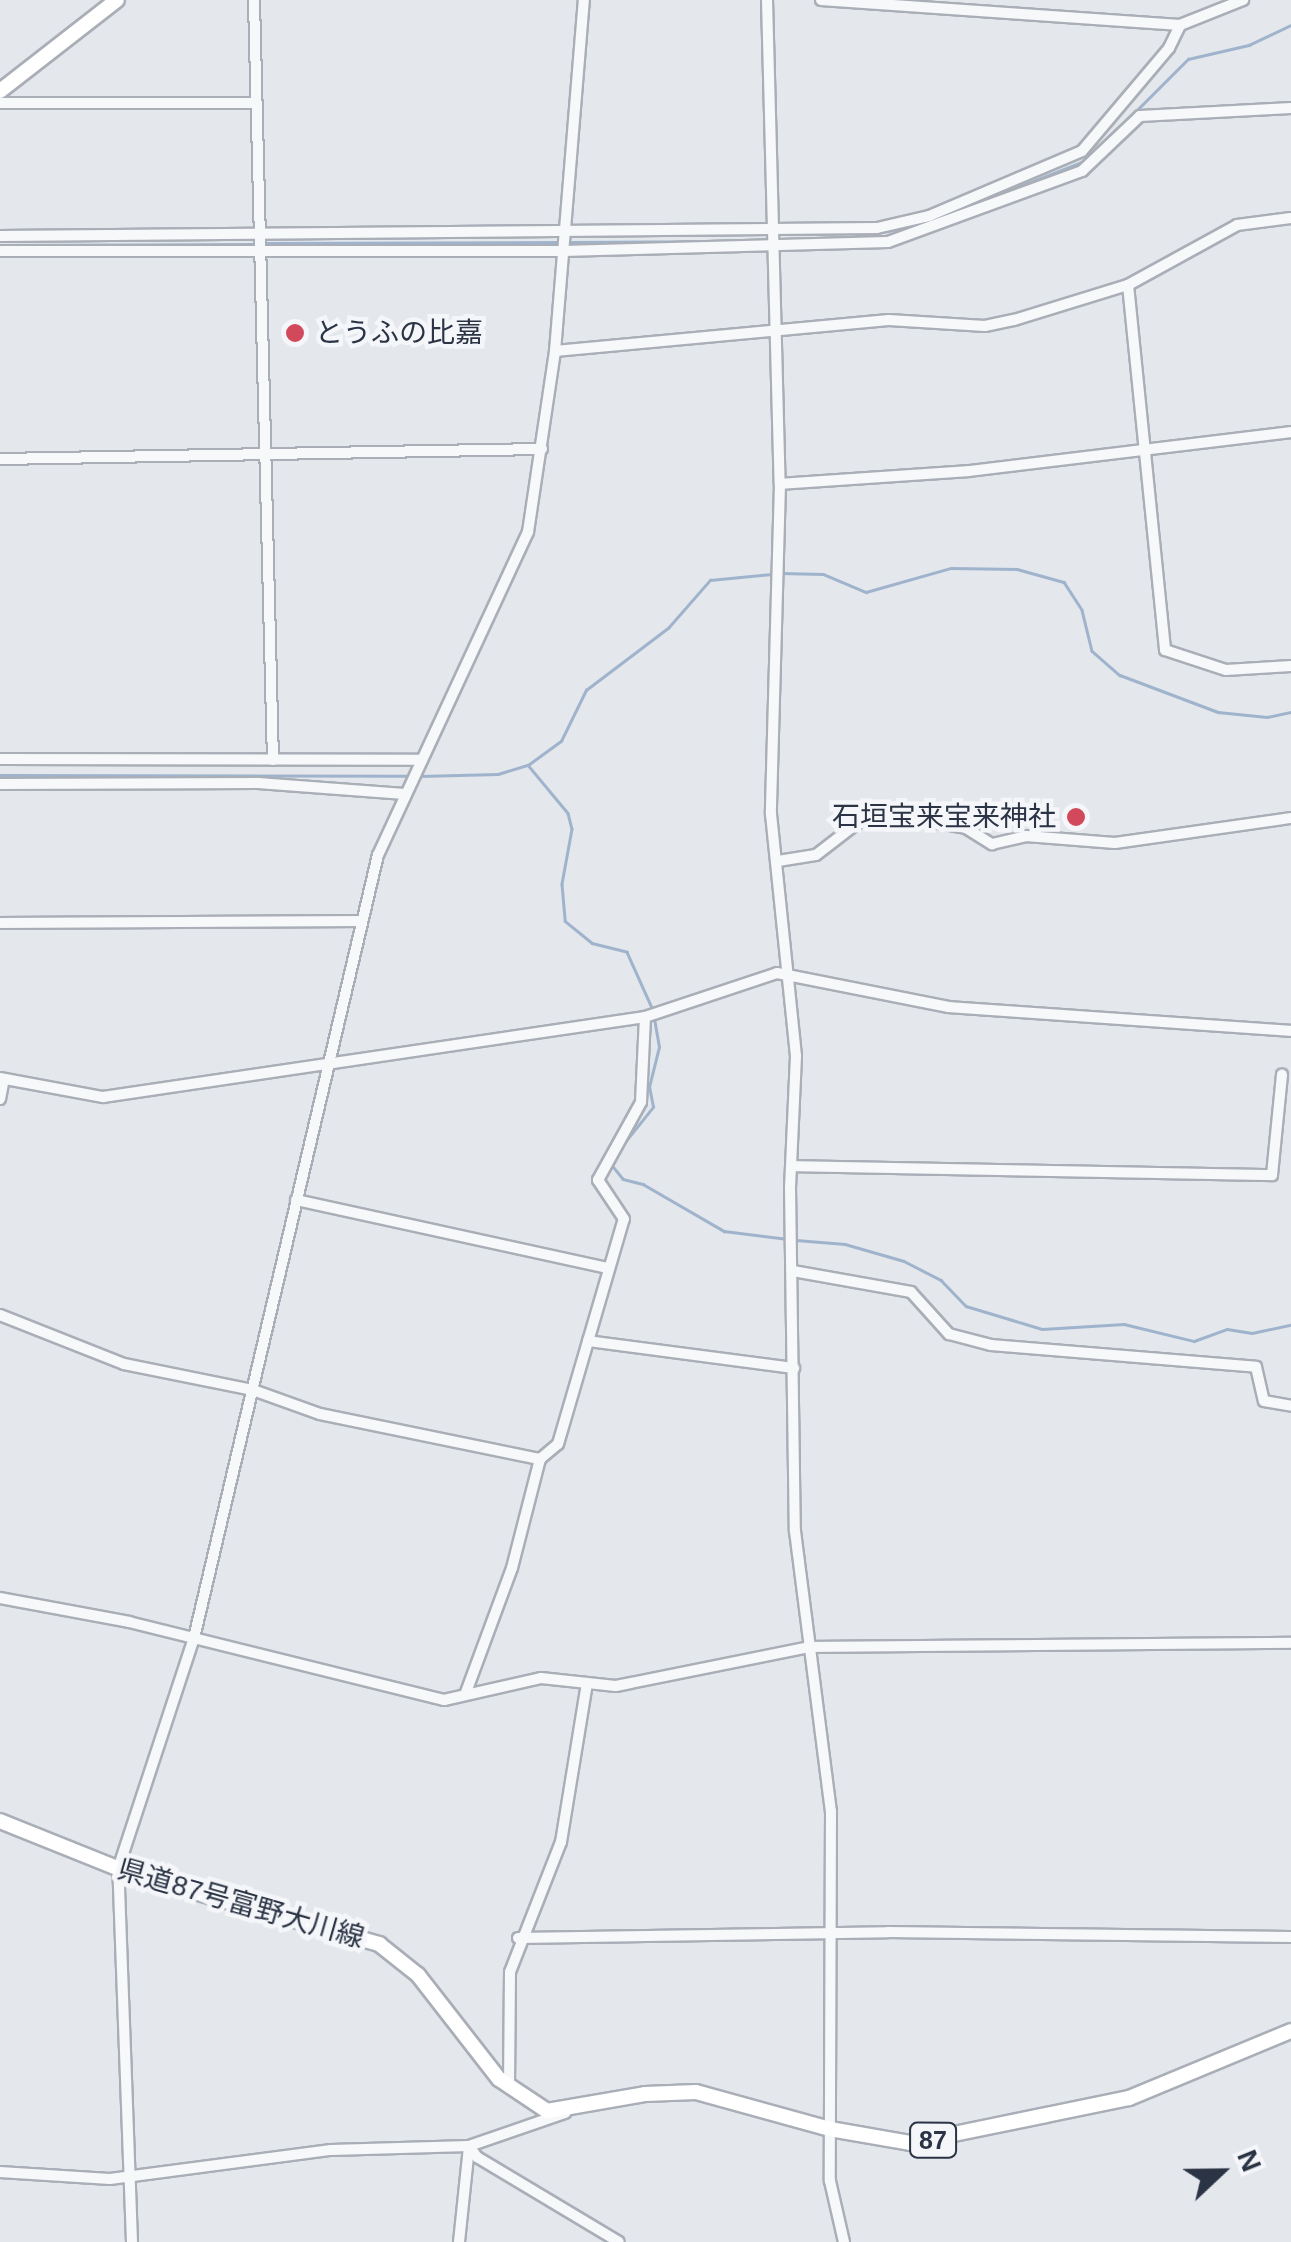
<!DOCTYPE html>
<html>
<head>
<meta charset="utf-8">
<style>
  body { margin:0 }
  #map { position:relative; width:1291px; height:2242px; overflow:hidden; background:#e4e7ec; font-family:Arial,"Noto Sans JP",sans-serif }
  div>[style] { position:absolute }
  .stream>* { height:2.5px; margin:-1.25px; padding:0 1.25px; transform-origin:1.25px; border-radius:1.25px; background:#9fb4cc }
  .roads { filter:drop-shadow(2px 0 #a9aeb7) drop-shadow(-2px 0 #a9aeb7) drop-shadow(0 2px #a9aeb7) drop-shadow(0 -2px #a9aeb7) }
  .minor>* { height:10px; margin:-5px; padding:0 5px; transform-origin:5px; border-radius:5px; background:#f7f8fa }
  .major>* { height:14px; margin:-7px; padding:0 7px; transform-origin:7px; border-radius:7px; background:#fff }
  .dots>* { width:28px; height:28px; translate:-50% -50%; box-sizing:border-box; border:5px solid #f4f6f9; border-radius:50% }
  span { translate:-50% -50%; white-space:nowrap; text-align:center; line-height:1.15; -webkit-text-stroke:9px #f4f6f9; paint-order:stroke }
  .shield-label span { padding:2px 8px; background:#f4f6f9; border:2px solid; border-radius:8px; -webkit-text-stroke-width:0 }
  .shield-label { font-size:25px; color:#2b3445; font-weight:700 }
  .poi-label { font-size:28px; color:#2b3445 }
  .left { translate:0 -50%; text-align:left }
  .right { translate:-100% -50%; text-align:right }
  .street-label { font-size:28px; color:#2b3445 }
  .north { position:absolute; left:1171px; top:2122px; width:100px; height:100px; -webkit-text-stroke:8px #f4f6f9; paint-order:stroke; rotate:68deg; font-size:28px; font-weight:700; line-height:40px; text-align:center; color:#2b3445 }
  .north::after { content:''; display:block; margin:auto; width:35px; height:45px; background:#2b3445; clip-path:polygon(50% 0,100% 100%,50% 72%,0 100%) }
</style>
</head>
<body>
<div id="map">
  <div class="stream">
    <div style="left:942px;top:217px;width:156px;rotate:-21.5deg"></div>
    <div style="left:1087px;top:160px;width:143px;rotate:-45deg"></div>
    <div style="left:1188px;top:59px;width:63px;rotate:-12.9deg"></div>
    <div style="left:1249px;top:45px;width:47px;rotate:-25.5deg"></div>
    <div style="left:845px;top:238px;width:77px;rotate:-9.7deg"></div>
    <div style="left:570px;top:242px;width:167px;rotate:-0.3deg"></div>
    <div style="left:265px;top:243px;width:297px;rotate:-0.2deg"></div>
    <div style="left:0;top:245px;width:257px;rotate:-0.2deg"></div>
    <div style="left:780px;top:573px;width:43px;rotate:1.3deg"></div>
    <div style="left:823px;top:574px;width:47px;rotate:22.7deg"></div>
    <div style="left:866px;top:592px;width:88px;rotate:-15.8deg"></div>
    <div style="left:951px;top:568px;width:66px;rotate:0.9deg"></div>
    <div style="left:1017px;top:569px;width:49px;rotate:15.5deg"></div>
    <div style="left:1064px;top:582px;width:33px;rotate:57deg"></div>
    <div style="left:1082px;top:610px;width:42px;rotate:76.3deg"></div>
    <div style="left:1092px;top:651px;width:37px;rotate:41deg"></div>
    <div style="left:1120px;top:675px;width:105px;rotate:20.7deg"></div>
    <div style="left:1218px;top:712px;width:49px;rotate:5.8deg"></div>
    <div style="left:1267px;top:717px;width:25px;rotate:-12deg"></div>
    <div style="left:528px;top:765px;width:62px;rotate:50.2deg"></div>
    <div style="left:568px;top:813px;width:16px;rotate:76deg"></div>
    <div style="left:572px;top:829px;width:56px;rotate:100.3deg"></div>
    <div style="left:562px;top:884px;width:37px;rotate:85deg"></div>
    <div style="left:565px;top:921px;width:35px;rotate:39deg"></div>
    <div style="left:592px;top:943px;width:36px;rotate:14deg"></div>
    <div style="left:627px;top:952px;width:64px;rotate:65.9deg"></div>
    <div style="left:0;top:775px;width:412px;rotate:0.1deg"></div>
    <div style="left:420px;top:776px;width:78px;rotate:-1.5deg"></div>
    <div style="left:498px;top:774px;width:31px;rotate:-17deg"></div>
    <div style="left:528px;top:765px;width:41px;rotate:-36deg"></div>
    <div style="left:561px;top:741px;width:57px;rotate:-63.9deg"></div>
    <div style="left:586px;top:690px;width:103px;rotate:-37.1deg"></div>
    <div style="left:668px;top:628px;width:64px;rotate:-48.8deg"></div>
    <div style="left:710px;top:580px;width:62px;rotate:-5.5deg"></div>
    <div style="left:625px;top:1142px;width:45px;rotate:-51.3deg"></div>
    <div style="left:653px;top:1107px;width:20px;rotate:-101deg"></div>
    <div style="left:649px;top:1087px;width:41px;rotate:-76deg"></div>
    <div style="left:659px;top:1047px;width:29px;rotate:-100deg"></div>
    <div style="left:611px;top:1164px;width:19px;rotate:51deg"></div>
    <div style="left:623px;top:1179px;width:21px;rotate:14deg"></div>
    <div style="left:643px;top:1184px;width:94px;rotate:30.1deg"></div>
    <div style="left:724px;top:1231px;width:64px;rotate:7.1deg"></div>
    <div style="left:796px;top:1240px;width:49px;rotate:4.7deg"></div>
    <div style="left:845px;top:1244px;width:61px;rotate:16.1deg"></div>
    <div style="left:904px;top:1261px;width:42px;rotate:27.2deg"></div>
    <div style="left:941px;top:1280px;width:36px;rotate:46deg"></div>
    <div style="left:966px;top:1306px;width:79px;rotate:16.8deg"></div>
    <div style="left:1042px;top:1329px;width:82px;rotate:-3.5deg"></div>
    <div style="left:1124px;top:1324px;width:72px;rotate:13.7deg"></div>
    <div style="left:1194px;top:1341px;width:35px;rotate:-20deg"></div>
    <div style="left:1227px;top:1329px;width:25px;rotate:9deg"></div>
    <div style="left:1252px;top:1333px;width:40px;rotate:-12deg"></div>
  </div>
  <div class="roads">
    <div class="minor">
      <div style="left:254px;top:0;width:760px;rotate:88.57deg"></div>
      <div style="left:767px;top:0;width:484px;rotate:88.5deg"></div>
      <div style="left:780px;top:484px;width:330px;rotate:91.6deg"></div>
      <div style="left:771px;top:814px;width:243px;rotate:84.1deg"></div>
      <div style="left:796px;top:1056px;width:131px;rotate:92.6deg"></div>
      <div style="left:790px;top:1187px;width:344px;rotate:89.2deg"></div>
      <div style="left:795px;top:1531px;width:282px;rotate:82.7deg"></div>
      <div style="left:831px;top:1811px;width:370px;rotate:90.2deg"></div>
      <div style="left:830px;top:2181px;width:63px;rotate:77.1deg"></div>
      <div style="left:821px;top:0;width:360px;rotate:4deg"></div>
      <div style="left:1180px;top:25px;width:68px;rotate:-21.6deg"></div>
      <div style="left:0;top:103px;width:253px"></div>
      <div style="left:0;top:236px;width:877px;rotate:-0.52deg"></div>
      <div style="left:877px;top:228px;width:53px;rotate:-13deg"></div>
      <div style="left:929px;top:216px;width:166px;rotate:-23deg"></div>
      <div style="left:1082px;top:151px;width:135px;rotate:-49.8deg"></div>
      <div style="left:1169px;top:48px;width:25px;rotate:-64deg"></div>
      <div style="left:0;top:251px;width:563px"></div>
      <div style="left:563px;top:251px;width:325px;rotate:-1.6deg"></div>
      <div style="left:888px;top:242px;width:207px;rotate:-20.1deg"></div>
      <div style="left:1082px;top:171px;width:80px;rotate:-43.5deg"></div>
      <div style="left:1140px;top:116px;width:151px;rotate:-3deg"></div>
      <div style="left:1128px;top:285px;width:367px;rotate:84.2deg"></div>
      <div style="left:1165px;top:650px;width:64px;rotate:18.2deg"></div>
      <div style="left:1226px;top:670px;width:65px;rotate:-3.5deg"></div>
      <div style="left:555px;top:351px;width:335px;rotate:-5.3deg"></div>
      <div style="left:889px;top:320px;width:96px;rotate:3.6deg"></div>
      <div style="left:985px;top:326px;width:30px;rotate:-12deg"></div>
      <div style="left:1014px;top:320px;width:119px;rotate:-17.1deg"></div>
      <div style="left:1128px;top:285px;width:124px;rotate:-28.8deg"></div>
      <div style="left:1237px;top:225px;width:54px;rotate:-7.4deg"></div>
      <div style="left:0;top:459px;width:542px;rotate:-1.06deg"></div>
      <div style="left:780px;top:484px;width:189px;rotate:-3.9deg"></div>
      <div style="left:969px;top:471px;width:324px;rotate:-6.9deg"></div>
      <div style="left:0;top:759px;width:422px;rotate:0.1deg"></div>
      <div style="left:0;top:784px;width:258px;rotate:-0.2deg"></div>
      <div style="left:258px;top:783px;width:147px;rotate:4.3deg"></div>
      <div style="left:778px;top:861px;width:38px;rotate:-9deg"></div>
      <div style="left:816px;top:855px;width:72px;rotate:-37.7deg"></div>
      <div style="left:873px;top:811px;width:95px;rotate:10.4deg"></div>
      <div style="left:966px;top:828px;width:31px;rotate:32deg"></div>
      <div style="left:992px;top:844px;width:35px;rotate:-13deg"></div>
      <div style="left:1026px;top:836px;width:89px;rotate:4.5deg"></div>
      <div style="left:1115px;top:843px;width:178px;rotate:-8.1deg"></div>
      <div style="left:0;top:923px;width:359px;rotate:-0.3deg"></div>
      <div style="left:0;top:1078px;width:105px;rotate:10.5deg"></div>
      <div style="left:103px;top:1097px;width:548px;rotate:-8.4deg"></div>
      <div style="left:645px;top:1017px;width:139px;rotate:-18.4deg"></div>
      <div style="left:777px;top:973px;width:175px;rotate:11.2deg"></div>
      <div style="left:949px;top:1007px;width:343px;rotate:4deg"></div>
      <div style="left:0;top:1099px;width:20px;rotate:-79deg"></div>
      <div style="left:791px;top:1166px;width:481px;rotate:1.1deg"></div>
      <div style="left:1272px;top:1175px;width:101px;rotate:-84.3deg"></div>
      <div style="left:296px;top:1200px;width:318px;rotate:12.3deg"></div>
      <div style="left:793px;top:1271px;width:120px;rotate:10.1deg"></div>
      <div style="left:911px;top:1292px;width:57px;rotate:47.9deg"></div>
      <div style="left:949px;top:1334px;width:43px;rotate:14.7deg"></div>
      <div style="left:991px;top:1345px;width:266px;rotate:4.7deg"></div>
      <div style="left:1256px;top:1367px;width:35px;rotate:77deg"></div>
      <div style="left:1264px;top:1401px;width:27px;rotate:10deg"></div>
      <div style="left:0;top:1315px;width:133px;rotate:21.6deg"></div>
      <div style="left:124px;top:1364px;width:132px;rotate:11.4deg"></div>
      <div style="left:253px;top:1390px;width:71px;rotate:19.7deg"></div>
      <div style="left:320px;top:1414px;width:225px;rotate:11.6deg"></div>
      <div style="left:588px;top:1341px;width:208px;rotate:7.5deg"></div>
      <div style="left:0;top:1598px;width:131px;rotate:10.5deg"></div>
      <div style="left:129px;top:1622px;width:325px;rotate:13.9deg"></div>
      <div style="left:444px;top:1700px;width:99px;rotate:-12.8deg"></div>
      <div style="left:541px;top:1678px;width:75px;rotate:6.1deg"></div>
      <div style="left:616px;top:1686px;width:198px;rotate:-11.4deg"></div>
      <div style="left:810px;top:1647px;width:481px;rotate:-0.5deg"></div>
      <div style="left:465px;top:1695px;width:135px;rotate:-69.7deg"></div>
      <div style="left:512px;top:1568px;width:113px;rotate:-75.6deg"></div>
      <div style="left:540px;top:1459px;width:23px;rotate:-40deg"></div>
      <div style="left:558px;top:1444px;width:234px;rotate:-73.7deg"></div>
      <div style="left:624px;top:1219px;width:47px;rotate:-123.7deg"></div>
      <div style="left:598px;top:1180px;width:89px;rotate:-61.1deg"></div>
      <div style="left:641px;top:1102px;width:85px;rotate:-87.3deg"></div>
      <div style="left:518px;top:1938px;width:370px;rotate:-0.9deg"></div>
      <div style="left:888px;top:1932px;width:403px;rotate:0.7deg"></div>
      <div style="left:509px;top:2087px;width:115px;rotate:-89.5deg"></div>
      <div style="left:510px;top:1972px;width:140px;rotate:-68.6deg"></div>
      <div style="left:561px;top:1842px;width:161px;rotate:-80.7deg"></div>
      <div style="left:469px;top:2146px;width:14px;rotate:54deg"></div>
      <div style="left:477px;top:2157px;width:165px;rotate:30.9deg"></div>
      <div style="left:0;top:2172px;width:110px;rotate:3.6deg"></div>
      <div style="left:110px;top:2179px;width:223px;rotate:-7.5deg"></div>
      <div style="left:331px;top:2150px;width:138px;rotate:-1.7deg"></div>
      <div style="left:469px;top:2146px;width:102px;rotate:-19deg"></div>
      <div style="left:132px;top:2242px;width:373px;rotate:-92.1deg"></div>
      <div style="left:118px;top:1869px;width:243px;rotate:-71.8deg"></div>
      <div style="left:194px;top:1638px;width:804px;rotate:-76.78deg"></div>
      <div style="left:378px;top:855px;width:356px;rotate:-65.1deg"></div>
      <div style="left:528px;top:532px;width:183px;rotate:-81.5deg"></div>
      <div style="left:555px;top:351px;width:352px;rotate:-85.3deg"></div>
      <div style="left:459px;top:2242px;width:96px;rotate:-84deg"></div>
    </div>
    <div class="major">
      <div style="left:0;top:91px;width:148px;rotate:-37.9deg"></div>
      <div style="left:0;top:1821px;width:144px;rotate:21.9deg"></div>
      <div style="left:134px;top:1875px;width:255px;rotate:15.7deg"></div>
      <div style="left:379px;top:1944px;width:50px;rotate:38.5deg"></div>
      <div style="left:418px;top:1975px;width:132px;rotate:52.1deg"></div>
      <div style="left:499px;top:2079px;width:58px;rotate:33.7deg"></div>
      <div style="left:547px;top:2111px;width:99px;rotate:-9.8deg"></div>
      <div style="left:645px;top:2094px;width:51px;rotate:-2.2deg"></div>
      <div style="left:696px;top:2092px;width:139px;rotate:15.4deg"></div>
      <div style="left:830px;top:2129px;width:81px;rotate:9.9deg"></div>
      <div style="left:910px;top:2143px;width:224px;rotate:-11.6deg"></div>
      <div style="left:1129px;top:2098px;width:175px;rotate:-22.5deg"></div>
    </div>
  </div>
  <div class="dots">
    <div style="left:295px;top:333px;background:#d1495b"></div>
    <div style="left:1076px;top:817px;background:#d1495b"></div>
  </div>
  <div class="shield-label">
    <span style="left:933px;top:2140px">87</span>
  </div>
  <div class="poi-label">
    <span class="left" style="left:315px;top:333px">とうふの比嘉</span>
    <span class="right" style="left:1056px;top:817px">石垣宝来宝来神社</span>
  </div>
  <div class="street-label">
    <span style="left:241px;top:1904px;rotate:16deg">県道87号富野大川線</span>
  </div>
  <div class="north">N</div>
</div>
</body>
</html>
